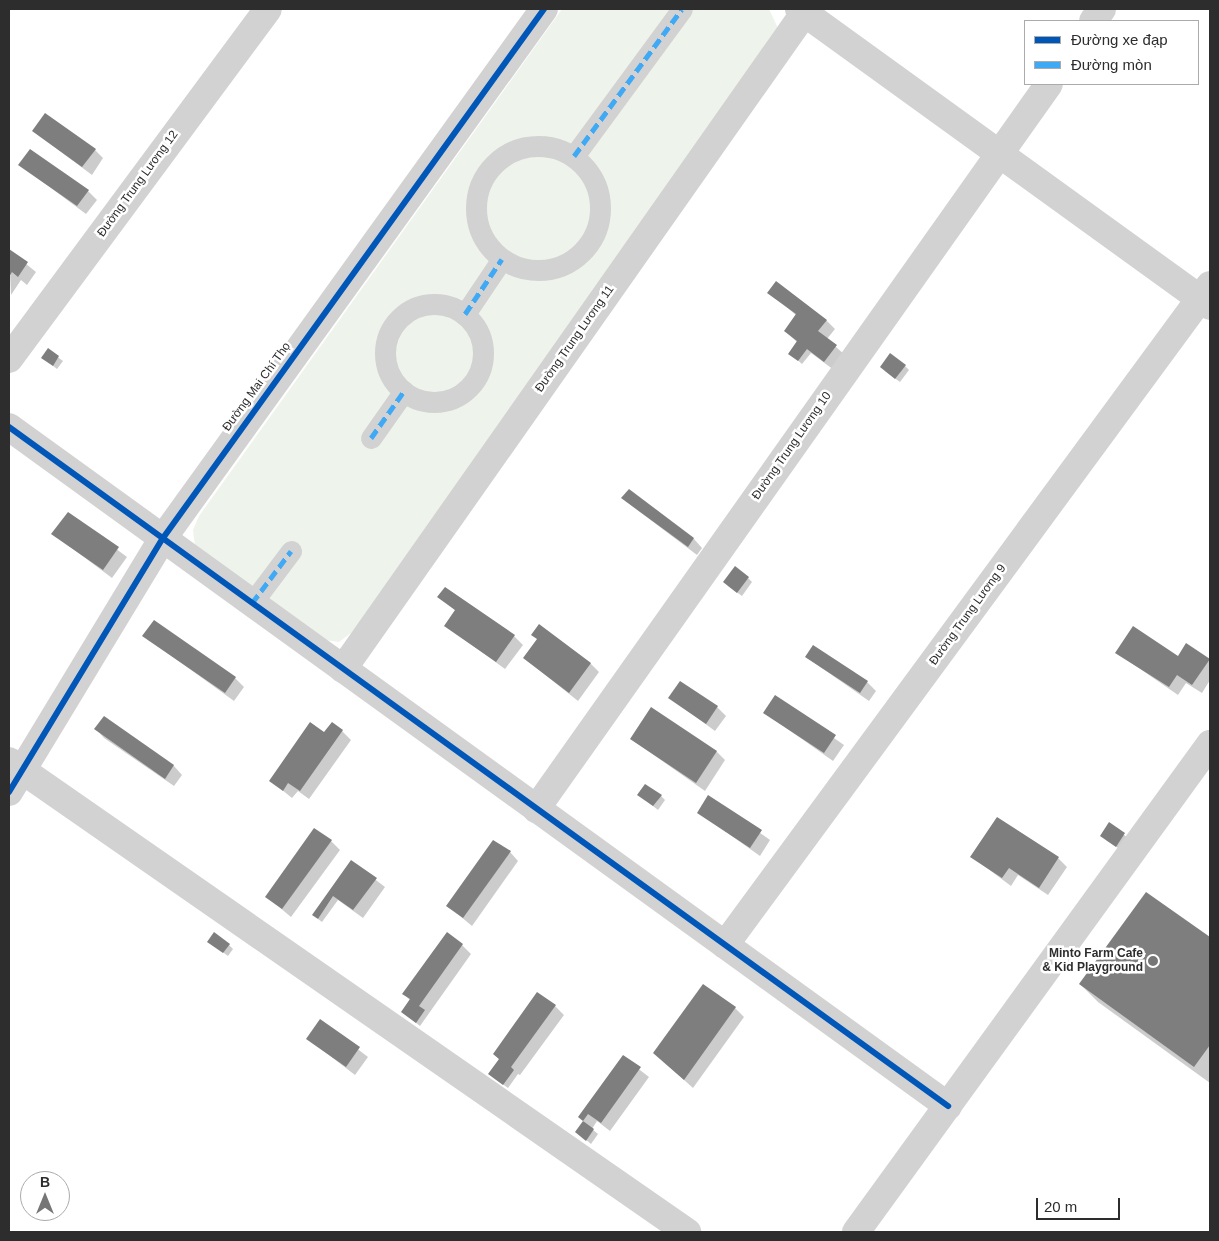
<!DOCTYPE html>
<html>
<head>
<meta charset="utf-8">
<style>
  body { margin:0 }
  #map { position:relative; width:1219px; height:1241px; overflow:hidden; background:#fff; font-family:Arial,sans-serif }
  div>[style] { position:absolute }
  .green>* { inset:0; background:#eef4eb }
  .shadow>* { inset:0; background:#0003 }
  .building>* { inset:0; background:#7e7e7e }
  .pedestrian>* { height:21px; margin:-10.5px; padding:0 10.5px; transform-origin:10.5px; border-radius:10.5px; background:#d2d2d2 }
  .pedestrian>.ring { margin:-10.5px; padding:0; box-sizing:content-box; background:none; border:21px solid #d2d2d2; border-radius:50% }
  .minor>* { height:28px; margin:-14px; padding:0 14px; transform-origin:14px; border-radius:14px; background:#d2d2d2 }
  .quiet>* { height:5px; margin-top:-2.5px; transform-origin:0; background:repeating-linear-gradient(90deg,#3fa9f5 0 10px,transparent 0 15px) }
  .cycleway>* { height:6px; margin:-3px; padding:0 3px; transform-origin:3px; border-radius:3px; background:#0057b8 }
  .dots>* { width:14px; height:14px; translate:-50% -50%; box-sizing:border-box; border:2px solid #fff; border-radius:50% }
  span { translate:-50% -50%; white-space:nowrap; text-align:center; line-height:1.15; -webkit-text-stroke:5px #fff; paint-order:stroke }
  .street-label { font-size:12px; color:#2d2d2d }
  .poi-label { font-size:12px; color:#2d2d2d; font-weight:700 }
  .right { translate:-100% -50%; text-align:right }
  .frame { position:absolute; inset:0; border:10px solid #2d2d2d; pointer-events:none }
  .legend { position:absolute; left:1024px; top:20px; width:175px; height:65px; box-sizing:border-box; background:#fff; border:1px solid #ababab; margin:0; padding:6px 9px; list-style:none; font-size:15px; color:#2d2d2d }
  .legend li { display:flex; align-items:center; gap:10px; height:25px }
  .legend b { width:25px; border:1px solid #ababab }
  .north { position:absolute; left:20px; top:1171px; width:50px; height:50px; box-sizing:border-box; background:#fff; border:1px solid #ababab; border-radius:50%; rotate:0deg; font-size:14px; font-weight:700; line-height:20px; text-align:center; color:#2d2d2d }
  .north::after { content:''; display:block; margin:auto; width:18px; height:22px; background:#767676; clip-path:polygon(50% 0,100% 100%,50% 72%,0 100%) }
  .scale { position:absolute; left:1036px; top:1198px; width:84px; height:22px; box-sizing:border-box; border:2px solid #2d2d2d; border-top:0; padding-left:6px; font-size:15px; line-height:18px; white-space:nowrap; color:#2d2d2d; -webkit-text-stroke:4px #fff; paint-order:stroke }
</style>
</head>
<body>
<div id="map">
  <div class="green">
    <div style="clip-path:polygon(562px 9px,769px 9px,778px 28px,359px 627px,339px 642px,318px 639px,195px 546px,193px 530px,199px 516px)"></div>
  </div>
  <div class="shadow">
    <div style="clip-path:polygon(33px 131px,95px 150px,103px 158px,92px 175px)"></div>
    <div style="clip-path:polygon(20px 165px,88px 191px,97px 200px,86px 214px)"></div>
    <div style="clip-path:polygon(9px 250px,36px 272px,27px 285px,21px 280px,11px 295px)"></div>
    <div style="clip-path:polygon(769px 292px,826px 320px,835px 329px,827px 339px,845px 355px,834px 370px,811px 353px,802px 364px,794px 357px,798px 343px,785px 331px,797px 316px)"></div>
    <div style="clip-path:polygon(48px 350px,63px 361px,57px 369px,43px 358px)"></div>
    <div style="clip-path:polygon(905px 366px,909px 370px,900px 382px,885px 371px)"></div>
    <div style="clip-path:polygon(629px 490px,694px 539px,702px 548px,697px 555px,632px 506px,623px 497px)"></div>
    <div style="clip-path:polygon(68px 513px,127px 557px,112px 578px,53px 534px)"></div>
    <div style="clip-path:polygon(748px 578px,752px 582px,742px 596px,728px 586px)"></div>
    <div style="clip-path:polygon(439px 597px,514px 636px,523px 645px,505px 669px,446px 626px,456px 611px)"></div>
    <div style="clip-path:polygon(144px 636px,235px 678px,244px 687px,234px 701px)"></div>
    <div style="clip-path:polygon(1117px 653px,1209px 660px,1210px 680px,1202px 693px,1186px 683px,1178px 695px)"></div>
    <div style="clip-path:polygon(806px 657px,867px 682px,876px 691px,869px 701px)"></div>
    <div style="clip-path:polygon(524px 658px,590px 663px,599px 672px,578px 701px)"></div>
    <div style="clip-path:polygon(775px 697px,844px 745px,833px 761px,765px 713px)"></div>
    <div style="clip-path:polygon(670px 698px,717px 707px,726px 716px,715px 731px)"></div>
    <div style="clip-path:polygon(104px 717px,174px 766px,182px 775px,174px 786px,104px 738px,96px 729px)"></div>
    <div style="clip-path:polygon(342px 731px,351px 740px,309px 799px,298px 791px,292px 798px,271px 781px,325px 734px)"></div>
    <div style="clip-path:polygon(631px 739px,717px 752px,725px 760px,705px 791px)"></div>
    <div style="clip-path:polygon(639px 795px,661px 796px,665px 800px,658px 810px)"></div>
    <div style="clip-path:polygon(709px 797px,770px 840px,760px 856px,698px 812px)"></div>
    <div style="clip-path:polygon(1110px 824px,1128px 838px,1121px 850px,1106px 840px)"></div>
    <div style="clip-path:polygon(331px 841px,340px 850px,291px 917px,267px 897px)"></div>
    <div style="clip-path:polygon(510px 852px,518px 861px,472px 926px,448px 906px)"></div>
    <div style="clip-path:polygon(972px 857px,1058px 858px,1067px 867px,1048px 895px,1018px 875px,1011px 886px)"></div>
    <div style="clip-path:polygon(351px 861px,385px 887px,363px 918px,338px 900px,322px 922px,318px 919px)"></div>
    <div style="clip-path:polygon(1147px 894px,1210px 939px,1210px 1083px,1098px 1002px,1080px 984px)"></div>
    <div style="clip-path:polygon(213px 945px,229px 945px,233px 949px,228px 956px)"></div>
    <div style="clip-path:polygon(462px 945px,471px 954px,420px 1026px,402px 1012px,410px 1000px,404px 994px)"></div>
    <div style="clip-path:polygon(555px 1006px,564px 1015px,520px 1075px,518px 1074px,508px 1088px,494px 1078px,490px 1074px,500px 1060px,494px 1054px)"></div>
    <div style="clip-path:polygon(735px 1008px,744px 1017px,693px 1088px,664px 1062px)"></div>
    <div style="clip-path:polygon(321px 1021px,368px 1057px,355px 1075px,308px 1039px)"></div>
    <div style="clip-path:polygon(623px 1057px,649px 1077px,610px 1131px,597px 1121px,592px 1129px,598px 1134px,591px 1144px,577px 1132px,584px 1122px,580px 1117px)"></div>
  </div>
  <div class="building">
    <div style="clip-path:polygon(45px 113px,96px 149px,82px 167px,32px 131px)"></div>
    <div style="clip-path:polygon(30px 149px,89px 190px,77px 206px,18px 165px)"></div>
    <div style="clip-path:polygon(9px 249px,28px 262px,18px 277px,12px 272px,9px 277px)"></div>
    <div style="clip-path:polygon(776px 281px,827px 320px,818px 331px,837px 345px,824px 362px,807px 349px,798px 361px,788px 354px,797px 341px,784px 331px,796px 314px,767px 293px)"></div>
    <div style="clip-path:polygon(48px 348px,59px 356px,53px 366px,41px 358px)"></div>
    <div style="clip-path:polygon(890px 353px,906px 365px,895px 379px,880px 367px)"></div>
    <div style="clip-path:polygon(629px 489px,694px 538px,688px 547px,621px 498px)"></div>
    <div style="clip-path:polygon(68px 512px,119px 547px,103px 570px,51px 534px)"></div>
    <div style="clip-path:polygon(735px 566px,749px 577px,737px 593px,723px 582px)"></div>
    <div style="clip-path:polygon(445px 587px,515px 635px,496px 662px,444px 626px,455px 610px,437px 597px)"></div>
    <div style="clip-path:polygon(154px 620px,236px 677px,225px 693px,142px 636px)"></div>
    <div style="clip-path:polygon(539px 624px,591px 663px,569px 693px,523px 658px,537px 639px,531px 635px)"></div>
    <div style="clip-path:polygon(1133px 626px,1178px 656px,1186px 643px,1210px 659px,1192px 685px,1177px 675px,1169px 687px,1115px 653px)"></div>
    <div style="clip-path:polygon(813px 645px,868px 681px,860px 693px,805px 657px)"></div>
    <div style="clip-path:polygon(680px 681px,718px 706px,706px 724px,668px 698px)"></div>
    <div style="clip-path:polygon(775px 695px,836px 735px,824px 753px,763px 713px)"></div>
    <div style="clip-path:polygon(651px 707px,717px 751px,696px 783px,630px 739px)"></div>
    <div style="clip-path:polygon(104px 716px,174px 765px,165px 779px,94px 729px)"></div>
    <div style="clip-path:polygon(310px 722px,324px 732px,332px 722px,343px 730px,300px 791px,288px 783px,283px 791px,269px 781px)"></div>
    <div style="clip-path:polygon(645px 784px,662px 795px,653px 806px,637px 795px)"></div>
    <div style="clip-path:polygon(708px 795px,762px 830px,750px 848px,697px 813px)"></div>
    <div style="clip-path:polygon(997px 817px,1059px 857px,1039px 888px,1009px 868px,1002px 878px,970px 857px)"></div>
    <div style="clip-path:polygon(1109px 822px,1125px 833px,1116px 847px,1100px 836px)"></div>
    <div style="clip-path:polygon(314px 828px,332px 840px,282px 909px,265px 897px)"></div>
    <div style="clip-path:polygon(493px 840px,511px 851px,463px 918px,446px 906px)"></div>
    <div style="clip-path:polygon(351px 860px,377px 878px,353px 910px,333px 896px,318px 919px,312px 915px)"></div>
    <div style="clip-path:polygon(1146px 892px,1210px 937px,1210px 1045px,1194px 1067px,1079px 984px)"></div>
    <div style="clip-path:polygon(214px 932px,230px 944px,223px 953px,207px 942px)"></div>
    <div style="clip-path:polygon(447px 932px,463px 944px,419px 1006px,425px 1010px,416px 1023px,401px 1012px,410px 999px,402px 994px)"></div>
    <div style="clip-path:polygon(703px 984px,736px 1007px,684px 1080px,653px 1053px)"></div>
    <div style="clip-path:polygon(537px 992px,556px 1005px,511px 1067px,514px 1070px,503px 1085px,488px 1074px,499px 1059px,493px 1054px)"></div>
    <div style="clip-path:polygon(320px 1019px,360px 1047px,346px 1067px,306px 1039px)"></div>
    <div style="clip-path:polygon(623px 1055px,641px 1067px,601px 1123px,588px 1114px,583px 1121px,578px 1117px)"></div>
    <div style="clip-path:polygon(583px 1121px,594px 1129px,586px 1141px,575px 1132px)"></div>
  </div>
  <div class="pedestrian">
    <div class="ring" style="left:476px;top:146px;width:103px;height:103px"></div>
    <div style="left:574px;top:156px;width:182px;rotate:-53.7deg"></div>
    <div class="ring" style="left:385px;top:304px;width:77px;height:77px"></div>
    <div style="left:465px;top:314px;width:66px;rotate:-56.1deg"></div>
    <div style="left:371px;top:438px;width:57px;rotate:-54.9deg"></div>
    <div style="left:252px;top:603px;width:65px;rotate:-53.1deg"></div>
  </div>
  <div class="minor">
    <div style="left:799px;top:9px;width:507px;rotate:35.85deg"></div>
    <div style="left:1093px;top:21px;width:15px;rotate:-53deg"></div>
    <div style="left:9px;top:359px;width:435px;rotate:-53.5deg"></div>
    <div style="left:9px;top:427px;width:1159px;rotate:35.87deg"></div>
    <div style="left:343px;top:669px;width:807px;rotate:-54.89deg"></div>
    <div style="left:9px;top:761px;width:826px;rotate:34.79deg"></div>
    <div style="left:9px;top:792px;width:297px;rotate:-58.8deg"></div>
    <div style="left:163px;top:538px;width:652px;rotate:-54.24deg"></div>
    <div style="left:536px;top:809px;width:888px;rotate:-54.72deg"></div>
    <div style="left:725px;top:945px;width:819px;rotate:-53.69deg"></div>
    <div style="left:856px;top:1232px;width:603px;rotate:-54.04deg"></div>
  </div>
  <div class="quiet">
    <div style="left:574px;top:156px;width:182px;rotate:-53.7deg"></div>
    <div style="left:465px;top:314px;width:66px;rotate:-56.1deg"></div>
    <div style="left:371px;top:438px;width:57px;rotate:-54.9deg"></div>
    <div style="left:252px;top:603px;width:65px;rotate:-53.1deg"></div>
  </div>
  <div class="cycleway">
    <div style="left:9px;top:427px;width:1159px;rotate:35.87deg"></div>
    <div style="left:9px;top:792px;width:297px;rotate:-58.8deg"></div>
    <div style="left:163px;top:538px;width:652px;rotate:-54.24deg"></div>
  </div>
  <div class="dots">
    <div style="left:1153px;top:961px;background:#767676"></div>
  </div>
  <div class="street-label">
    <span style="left:138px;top:184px;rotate:-54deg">Đường Trung Lương 12</span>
    <span style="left:575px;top:339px;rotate:-55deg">Đường Trung Lương 11</span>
    <span style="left:257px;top:387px;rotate:-54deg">Đường Mai Chí Thọ</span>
    <span style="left:792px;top:446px;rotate:-55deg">Đường Trung Lương 10</span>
    <span style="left:968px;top:615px;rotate:-54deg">Đường Trung Lương 9</span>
  </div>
  <div class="poi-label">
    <span class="right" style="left:1143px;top:961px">Minto Farm Cafe<br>&amp; Kid Playground</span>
  </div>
  <div class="frame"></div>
  <ul class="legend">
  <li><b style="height:6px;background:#0057b8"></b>Đường xe đạp</li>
  <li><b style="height:6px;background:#3fa9f5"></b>Đường mòn</li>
  </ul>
  <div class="north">B</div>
  <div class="scale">20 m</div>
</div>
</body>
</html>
